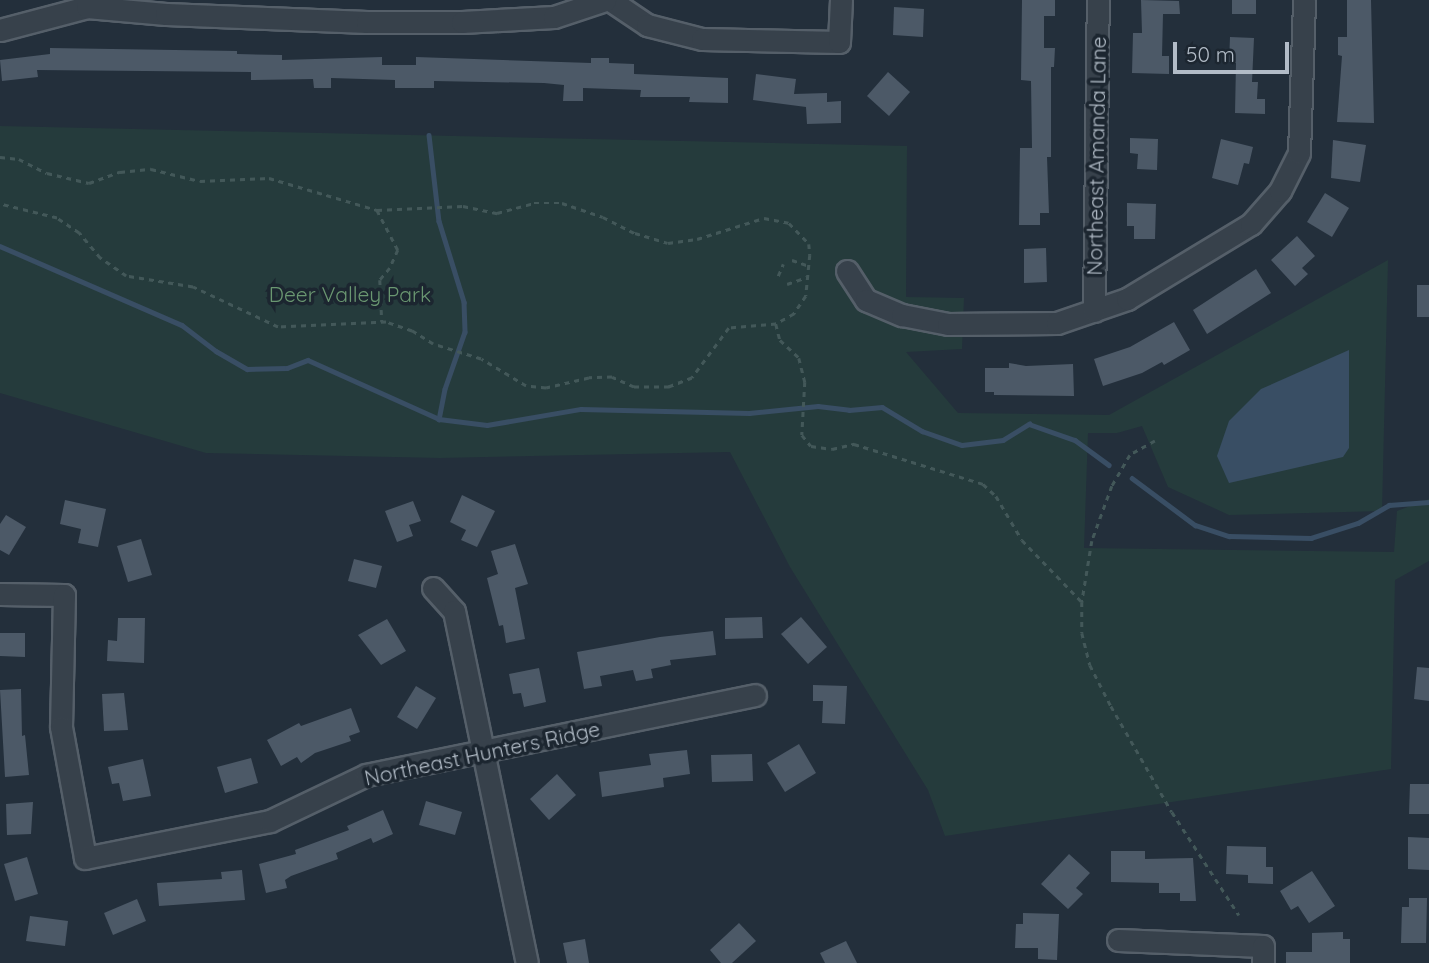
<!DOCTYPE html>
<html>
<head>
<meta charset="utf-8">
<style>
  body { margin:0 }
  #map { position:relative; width:1429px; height:963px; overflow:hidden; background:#232f3b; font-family:Quicksand,sans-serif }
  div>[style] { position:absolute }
  .green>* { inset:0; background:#253b3c }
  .water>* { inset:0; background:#394e64 }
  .stream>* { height:4.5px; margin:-2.25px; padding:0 2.25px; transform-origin:2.25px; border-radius:2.25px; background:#394e64 }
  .building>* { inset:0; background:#4c5967 }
  .path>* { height:2.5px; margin-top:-1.25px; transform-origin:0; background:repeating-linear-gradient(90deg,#435859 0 5px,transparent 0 10px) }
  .roads { filter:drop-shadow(2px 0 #555f69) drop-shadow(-2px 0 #555f69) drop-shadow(0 2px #555f69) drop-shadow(0 -2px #555f69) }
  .minor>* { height:21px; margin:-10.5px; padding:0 10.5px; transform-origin:10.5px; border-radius:10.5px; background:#37414b }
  span { translate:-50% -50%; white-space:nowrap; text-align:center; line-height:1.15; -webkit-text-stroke:7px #1c2630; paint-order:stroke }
  .street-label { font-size:21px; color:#b2bcc7 }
  .park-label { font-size:21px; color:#6a9771 }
  .scale { position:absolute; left:1173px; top:42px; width:116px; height:32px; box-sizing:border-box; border:4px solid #b2bcc7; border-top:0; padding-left:9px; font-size:21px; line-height:24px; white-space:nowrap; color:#b2bcc7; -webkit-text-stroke:5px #1c2630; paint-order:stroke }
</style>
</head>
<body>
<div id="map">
  <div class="green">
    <div style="clip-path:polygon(0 126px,907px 146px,906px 297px,964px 298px,962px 349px,906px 352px,958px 413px,1109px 415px,1388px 260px,1382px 511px,1229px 515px,1168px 487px,1142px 426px,1117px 433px,1088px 433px,1084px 548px,1394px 552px,1397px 511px,1429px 499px,1429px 561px,1395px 580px,1391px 769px,945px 836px,928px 790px,790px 567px,730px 452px,440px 458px,206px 453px,0 393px)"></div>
  </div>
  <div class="water">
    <div style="clip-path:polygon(1349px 350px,1349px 448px,1343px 457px,1229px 483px,1217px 456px,1229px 421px,1261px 389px)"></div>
  </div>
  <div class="stream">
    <div style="left:429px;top:135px;width:87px;rotate:83.4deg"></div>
    <div style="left:439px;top:221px;width:85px;rotate:72.8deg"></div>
    <div style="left:464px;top:302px;width:30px;rotate:88deg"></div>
    <div style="left:465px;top:332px;width:60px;rotate:109.3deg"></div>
    <div style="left:445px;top:389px;width:31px;rotate:101deg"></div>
    <div style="left:0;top:246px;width:198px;rotate:23.5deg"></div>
    <div style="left:182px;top:325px;width:43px;rotate:37.4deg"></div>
    <div style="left:216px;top:351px;width:36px;rotate:30deg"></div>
    <div style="left:247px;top:369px;width:40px;rotate:-1.4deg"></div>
    <div style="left:287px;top:368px;width:22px;rotate:-21deg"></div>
    <div style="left:308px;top:360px;width:144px;rotate:24.2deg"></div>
    <div style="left:439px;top:419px;width:48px;rotate:7.1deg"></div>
    <div style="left:487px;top:425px;width:95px;rotate:-9.7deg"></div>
    <div style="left:581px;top:409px;width:168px;rotate:1.4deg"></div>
    <div style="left:749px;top:413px;width:69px;rotate:-5.8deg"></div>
    <div style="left:818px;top:406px;width:31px;rotate:7deg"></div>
    <div style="left:849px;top:410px;width:33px;rotate:-5deg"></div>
    <div style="left:882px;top:407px;width:47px;rotate:31deg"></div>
    <div style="left:922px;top:431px;width:42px;rotate:19.3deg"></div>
    <div style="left:962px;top:445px;width:41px;rotate:-7deg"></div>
    <div style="left:1003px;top:440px;width:31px;rotate:-32deg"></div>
    <div style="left:1029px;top:424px;width:49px;rotate:19.2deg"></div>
    <div style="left:1075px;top:440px;width:42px;rotate:36.3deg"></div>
    <div style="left:1132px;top:478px;width:79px;rotate:36.7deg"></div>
    <div style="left:1195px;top:525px;width:36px;rotate:18deg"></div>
    <div style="left:1229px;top:536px;width:82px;rotate:1.4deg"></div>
    <div style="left:1311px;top:538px;width:49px;rotate:-17.7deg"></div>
    <div style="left:1358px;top:523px;width:36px;rotate:-30deg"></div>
    <div style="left:1389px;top:505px;width:40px;rotate:-4.3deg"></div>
  </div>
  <div class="building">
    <div style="clip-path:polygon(1022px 0,1055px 0,1055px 16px,1044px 16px,1044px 48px,1055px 48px,1054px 67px,1051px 67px,1051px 157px,1047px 157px,1049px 213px,1040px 213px,1040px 225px,1019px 225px,1020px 148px,1032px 148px,1031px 81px,1021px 80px)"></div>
    <div style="clip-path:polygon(1141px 0,1179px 1px,1180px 14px,1163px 14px,1162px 56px,1169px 56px,1169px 74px,1132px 73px,1133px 33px,1142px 33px)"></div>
    <div style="clip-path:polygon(1232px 0,1256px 0,1256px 14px,1232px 14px)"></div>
    <div style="clip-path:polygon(1347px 0,1371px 0,1374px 123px,1337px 122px,1342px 56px,1338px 55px,1338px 37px,1347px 37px)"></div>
    <div style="clip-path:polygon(894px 7px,924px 9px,923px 37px,893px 35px)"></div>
    <div style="clip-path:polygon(1230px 37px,1254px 38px,1252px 82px,1258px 82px,1257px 99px,1265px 99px,1265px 114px,1235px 113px,1236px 63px,1229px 62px)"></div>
    <div style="clip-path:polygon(50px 48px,237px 51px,237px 54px,282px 55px,282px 60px,382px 57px,382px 65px,416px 65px,416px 57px,591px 63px,591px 58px,609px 58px,609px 63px,634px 64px,634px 74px,728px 78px,728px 103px,689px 102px,690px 97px,640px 97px,641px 90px,583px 88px,583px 101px,563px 101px,564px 85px,544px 83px,434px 81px,434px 88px,395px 88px,395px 80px,331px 78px,331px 88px,314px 88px,313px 79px,251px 80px,251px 72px,37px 70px,38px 77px,2px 81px,0 60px,50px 54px)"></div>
    <div style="clip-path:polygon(888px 72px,910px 92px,889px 116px,867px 96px)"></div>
    <div style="clip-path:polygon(756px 74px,796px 79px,794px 94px,827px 93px,827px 102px,841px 101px,841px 123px,807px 124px,806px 107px,753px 100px)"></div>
    <div style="clip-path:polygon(1130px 138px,1158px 139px,1157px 170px,1137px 169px,1138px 154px,1130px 153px)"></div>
    <div style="clip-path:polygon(1221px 139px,1253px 147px,1249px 164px,1244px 163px,1238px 185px,1212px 178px)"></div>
    <div style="clip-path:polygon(1333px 140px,1366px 145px,1360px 182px,1331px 178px)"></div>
    <div style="clip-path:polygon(1325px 193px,1349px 208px,1332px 237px,1307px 222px)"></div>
    <div style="clip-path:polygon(1127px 203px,1156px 204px,1155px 239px,1134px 239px,1134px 226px,1127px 226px)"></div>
    <div style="clip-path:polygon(1297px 236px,1315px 256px,1302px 268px,1308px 274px,1295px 286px,1271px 260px)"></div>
    <div style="clip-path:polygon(1046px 248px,1047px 282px,1024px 283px,1024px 249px)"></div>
    <div style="clip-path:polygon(1256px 269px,1271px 293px,1207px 334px,1193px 310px)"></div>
    <div style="clip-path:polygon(1417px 285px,1429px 285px,1429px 317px,1417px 317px)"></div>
    <div style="clip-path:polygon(1174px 322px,1190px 350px,1164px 365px,1162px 362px,1142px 373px,1103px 386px,1094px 359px,1130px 347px)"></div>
    <div style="clip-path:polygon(1009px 363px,1026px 366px,1073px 364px,1074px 396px,994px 395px,994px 392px,985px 392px,985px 368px,1009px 368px)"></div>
    <div style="clip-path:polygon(462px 495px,495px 511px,477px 547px,461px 540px,466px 530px,450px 522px)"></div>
    <div style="clip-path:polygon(65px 500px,106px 509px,98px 547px,78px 543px,81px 529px,60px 524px)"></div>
    <div style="clip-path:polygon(413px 501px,421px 521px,409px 525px,413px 536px,397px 542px,385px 511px)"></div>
    <div style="clip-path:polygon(6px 515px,26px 527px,9px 555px,0 550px,0 524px)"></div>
    <div style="clip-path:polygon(141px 539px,152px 575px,128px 582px,117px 546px)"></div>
    <div style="clip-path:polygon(515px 544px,528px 584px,515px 588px,525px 639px,506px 643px,503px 625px,499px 626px,487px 578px,498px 574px,491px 551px)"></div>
    <div style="clip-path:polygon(354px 559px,382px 566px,376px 588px,348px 581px)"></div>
    <div style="clip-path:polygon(762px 617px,763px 638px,725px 639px,725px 618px)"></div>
    <div style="clip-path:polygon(801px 617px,827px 647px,808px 664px,781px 634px)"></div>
    <div style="clip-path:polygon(118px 618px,145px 618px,144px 663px,107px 661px,108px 640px,117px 641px)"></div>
    <div style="clip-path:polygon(387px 619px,406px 651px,381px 665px,358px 635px)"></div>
    <div style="clip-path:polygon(713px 631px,716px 655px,670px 660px,671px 665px,651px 669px,653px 678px,636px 681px,633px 670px,600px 676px,602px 686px,584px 689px,577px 652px,660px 637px)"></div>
    <div style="clip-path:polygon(0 633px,25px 633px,25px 657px,0 656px)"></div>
    <div style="clip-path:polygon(1417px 667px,1429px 668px,1429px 701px,1414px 699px)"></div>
    <div style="clip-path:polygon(539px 668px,546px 702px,524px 707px,521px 693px,513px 694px,509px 674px)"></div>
    <div style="clip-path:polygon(813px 685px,847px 686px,845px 724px,822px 723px,823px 701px,813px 701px)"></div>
    <div style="clip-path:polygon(416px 686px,436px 698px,417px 729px,397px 717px)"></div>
    <div style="clip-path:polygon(21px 689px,22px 736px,25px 735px,29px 775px,5px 777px,0 690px)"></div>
    <div style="clip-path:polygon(124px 693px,128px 730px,104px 731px,102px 694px)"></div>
    <div style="clip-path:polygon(351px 708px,360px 732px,349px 736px,351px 741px,315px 753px,301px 763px,297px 757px,281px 766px,267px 740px,299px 723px,301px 726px)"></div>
    <div style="clip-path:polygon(799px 744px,816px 773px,785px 792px,767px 763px)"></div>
    <div style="clip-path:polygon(687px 750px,690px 774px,663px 778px,664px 787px,602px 797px,599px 772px,651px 765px,649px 754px)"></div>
    <div style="clip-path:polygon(752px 754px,753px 781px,712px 782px,711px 755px)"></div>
    <div style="clip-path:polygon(251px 758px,258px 783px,225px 793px,217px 767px)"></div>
    <div style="clip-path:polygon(143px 759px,151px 796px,123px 801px,119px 783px,112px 784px,108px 767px)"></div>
    <div style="clip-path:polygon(557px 774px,576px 795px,549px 820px,530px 799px)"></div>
    <div style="clip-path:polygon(1410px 784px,1429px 784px,1429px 814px,1409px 814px)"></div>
    <div style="clip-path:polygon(426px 801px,462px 812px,455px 835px,419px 825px)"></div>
    <div style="clip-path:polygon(33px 802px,31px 834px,7px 835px,6px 804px)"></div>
    <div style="clip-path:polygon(383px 810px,393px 834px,373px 843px,371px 838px,336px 853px,338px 859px,291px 876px,285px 880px,287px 888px,266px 893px,259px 864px,296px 854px,295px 850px,349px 830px,347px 826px)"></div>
    <div style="clip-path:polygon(1408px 837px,1429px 838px,1429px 870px,1408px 869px)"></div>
    <div style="clip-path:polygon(1227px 846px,1266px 847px,1266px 867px,1273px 867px,1273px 884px,1248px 883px,1248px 875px,1226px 874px)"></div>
    <div style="clip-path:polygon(1111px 851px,1145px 851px,1145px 859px,1193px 858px,1196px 901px,1180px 901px,1180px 893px,1159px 893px,1159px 883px,1111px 882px)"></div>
    <div style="clip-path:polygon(1069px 854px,1090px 873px,1076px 888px,1083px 894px,1068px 909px,1041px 884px)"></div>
    <div style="clip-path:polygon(27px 857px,38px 894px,15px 901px,4px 864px)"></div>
    <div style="clip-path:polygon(242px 870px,245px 900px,159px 906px,157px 883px,222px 879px,221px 872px)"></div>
    <div style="clip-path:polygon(1312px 871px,1335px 906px,1309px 923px,1298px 906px,1291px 910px,1280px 891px)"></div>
    <div style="clip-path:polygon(1409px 898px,1427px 898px,1426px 943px,1401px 943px,1402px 907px,1409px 907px)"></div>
    <div style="clip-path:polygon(137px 899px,146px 921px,113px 935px,104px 913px)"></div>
    <div style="clip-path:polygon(1023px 913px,1059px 914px,1057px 960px,1038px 959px,1038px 948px,1015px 948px,1016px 924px,1023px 924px)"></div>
    <div style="clip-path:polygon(30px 916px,68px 921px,65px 946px,26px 941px)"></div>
    <div style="clip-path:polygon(739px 923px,756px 941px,732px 963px,721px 963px,710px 950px)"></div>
    <div style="clip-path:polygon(1343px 932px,1343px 939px,1350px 939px,1350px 963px,1286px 963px,1286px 952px,1312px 952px,1312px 933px)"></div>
    <div style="clip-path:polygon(585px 939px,589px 963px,567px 963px,563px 943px)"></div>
    <div style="clip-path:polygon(846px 941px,857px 963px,825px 963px,820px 953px)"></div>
  </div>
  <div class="path">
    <div style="left:0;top:157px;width:19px;rotate:6deg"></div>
    <div style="left:19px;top:159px;width:31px;rotate:27deg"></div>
    <div style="left:47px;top:173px;width:43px;rotate:13.4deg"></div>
    <div style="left:89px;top:183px;width:33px;rotate:-20deg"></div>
    <div style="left:120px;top:172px;width:31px;rotate:-6deg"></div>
    <div style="left:151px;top:169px;width:50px;rotate:13.8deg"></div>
    <div style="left:200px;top:181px;width:69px;rotate:-2.5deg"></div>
    <div style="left:269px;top:178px;width:113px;rotate:16.5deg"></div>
    <div style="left:377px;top:210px;width:86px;rotate:-2.7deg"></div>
    <div style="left:463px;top:206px;width:35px;rotate:12deg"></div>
    <div style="left:497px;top:213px;width:38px;rotate:-15deg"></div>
    <div style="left:534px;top:203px;width:28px"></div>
    <div style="left:562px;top:203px;width:43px;rotate:18.9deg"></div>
    <div style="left:603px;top:217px;width:36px;rotate:27deg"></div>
    <div style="left:635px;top:233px;width:34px;rotate:17deg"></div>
    <div style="left:668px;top:243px;width:29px;rotate:-8deg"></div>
    <div style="left:697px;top:239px;width:70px;rotate:-17.4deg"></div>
    <div style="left:764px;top:218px;width:25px;rotate:11deg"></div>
    <div style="left:789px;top:223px;width:29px;rotate:46deg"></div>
    <div style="left:809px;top:244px;width:11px;rotate:85deg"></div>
    <div style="left:810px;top:255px;width:41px;rotate:95.6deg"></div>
    <div style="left:806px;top:296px;width:22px;rotate:124deg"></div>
    <div style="left:794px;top:314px;width:21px;rotate:151deg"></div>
    <div style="left:776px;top:324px;width:47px;rotate:175.1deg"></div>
    <div style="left:729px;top:328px;width:62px;rotate:126.5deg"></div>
    <div style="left:692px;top:378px;width:25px;rotate:159deg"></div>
    <div style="left:669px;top:387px;width:35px;rotate:180deg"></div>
    <div style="left:634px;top:387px;width:24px;rotate:-156deg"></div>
    <div style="left:612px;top:377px;width:23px;rotate:178deg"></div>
    <div style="left:589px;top:378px;width:44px;rotate:166.9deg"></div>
    <div style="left:546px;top:388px;width:20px;rotate:-174deg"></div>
    <div style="left:526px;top:386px;width:52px;rotate:-149deg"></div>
    <div style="left:481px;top:359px;width:50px;rotate:-162.6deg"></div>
    <div style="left:433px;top:344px;width:25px;rotate:-148deg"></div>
    <div style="left:412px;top:331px;width:28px;rotate:-161deg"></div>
    <div style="left:386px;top:322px;width:108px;rotate:177.3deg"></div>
    <div style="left:278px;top:327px;width:94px;rotate:-154.8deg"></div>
    <div style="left:193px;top:287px;width:68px;rotate:-170.7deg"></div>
    <div style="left:126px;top:276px;width:32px;rotate:-145deg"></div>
    <div style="left:100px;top:258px;width:33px;rotate:-130deg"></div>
    <div style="left:79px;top:233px;width:27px;rotate:-146deg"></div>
    <div style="left:57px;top:218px;width:59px;rotate:-166.2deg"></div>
    <div style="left:377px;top:210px;width:45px;rotate:62.3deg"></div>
    <div style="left:398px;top:250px;width:20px;rotate:114deg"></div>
    <div style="left:390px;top:268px;width:16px;rotate:130deg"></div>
    <div style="left:380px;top:280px;width:42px;rotate:87.3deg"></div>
    <div style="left:792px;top:260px;width:18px;rotate:19deg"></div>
    <div style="left:778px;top:276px;width:13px;rotate:-67deg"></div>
    <div style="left:787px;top:284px;width:21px;rotate:-19deg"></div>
    <div style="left:776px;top:324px;width:16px;rotate:76deg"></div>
    <div style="left:780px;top:340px;width:26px;rotate:43deg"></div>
    <div style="left:799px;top:358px;width:25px;rotate:76deg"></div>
    <div style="left:805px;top:382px;width:53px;rotate:93.2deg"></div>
    <div style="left:802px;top:435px;width:14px;rotate:51deg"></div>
    <div style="left:811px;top:446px;width:21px;rotate:8deg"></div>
    <div style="left:832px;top:449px;width:23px;rotate:-13deg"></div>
    <div style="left:854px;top:444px;width:135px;rotate:17.2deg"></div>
    <div style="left:983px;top:484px;width:18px;rotate:43deg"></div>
    <div style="left:996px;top:496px;width:51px;rotate:59.4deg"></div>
    <div style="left:1022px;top:540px;width:86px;rotate:45.9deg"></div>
    <div style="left:1155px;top:441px;width:29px;rotate:151deg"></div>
    <div style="left:1130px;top:455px;width:36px;rotate:120deg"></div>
    <div style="left:1112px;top:486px;width:59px;rotate:110deg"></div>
    <div style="left:1092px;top:541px;width:62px;rotate:99.3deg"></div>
    <div style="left:1082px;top:602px;width:31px;rotate:90deg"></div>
    <div style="left:1082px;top:633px;width:33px;rotate:76deg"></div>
    <div style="left:1090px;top:665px;width:46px;rotate:62.9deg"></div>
    <div style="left:1111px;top:706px;width:122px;rotate:60.1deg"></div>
    <div style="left:1172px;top:812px;width:123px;rotate:57deg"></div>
  </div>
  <div class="roads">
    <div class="minor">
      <div style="left:610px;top:0;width:45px;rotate:34deg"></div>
      <div style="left:647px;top:25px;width:57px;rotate:14.3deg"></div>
      <div style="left:702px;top:39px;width:137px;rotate:1.3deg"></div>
      <div style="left:839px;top:42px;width:42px;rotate:-87.3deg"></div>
      <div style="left:0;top:30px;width:90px;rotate:-14.8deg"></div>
      <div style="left:87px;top:7px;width:79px;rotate:5.1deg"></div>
      <div style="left:166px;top:14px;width:201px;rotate:2.3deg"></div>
      <div style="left:367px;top:22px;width:95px"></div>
      <div style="left:462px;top:22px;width:92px;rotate:-3.1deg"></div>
      <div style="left:554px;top:17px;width:54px;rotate:-18.4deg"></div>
      <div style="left:847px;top:271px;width:35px;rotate:57deg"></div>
      <div style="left:866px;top:300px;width:39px;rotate:23deg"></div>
      <div style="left:902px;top:315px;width:47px;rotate:11.1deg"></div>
      <div style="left:948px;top:324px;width:109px;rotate:-0.5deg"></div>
      <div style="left:1057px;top:323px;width:74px;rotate:-18.9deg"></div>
      <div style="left:1127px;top:299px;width:145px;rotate:-31.2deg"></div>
      <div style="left:1251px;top:224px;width:44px;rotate:-48.7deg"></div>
      <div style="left:1280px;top:191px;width:42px;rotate:-63.4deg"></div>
      <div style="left:1299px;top:153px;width:153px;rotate:-88.1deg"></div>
      <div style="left:1094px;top:311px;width:311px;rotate:-89.3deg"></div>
      <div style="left:433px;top:588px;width:31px;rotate:48deg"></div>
      <div style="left:454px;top:611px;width:359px;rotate:78.3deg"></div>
      <div style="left:0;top:594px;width:64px;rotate:0.9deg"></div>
      <div style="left:64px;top:595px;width:132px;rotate:91.3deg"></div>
      <div style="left:61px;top:727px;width:133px;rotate:79.6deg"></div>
      <div style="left:85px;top:858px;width:189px;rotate:-11.3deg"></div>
      <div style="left:270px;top:821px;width:106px;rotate:-25.6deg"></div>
      <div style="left:366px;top:775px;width:397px;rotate:-11.6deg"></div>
      <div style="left:1118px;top:940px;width:145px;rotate:2.4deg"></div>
      <div style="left:1263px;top:946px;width:17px;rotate:90deg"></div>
    </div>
  </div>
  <div class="street-label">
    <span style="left:1096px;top:156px;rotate:-89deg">Northeast Amanda Lane</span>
    <span style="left:482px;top:753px;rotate:-12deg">Northeast Hunters Ridge</span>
  </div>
  <div class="park-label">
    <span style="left:350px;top:294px">Deer Valley Park</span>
  </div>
  <div class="scale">50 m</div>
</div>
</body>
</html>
